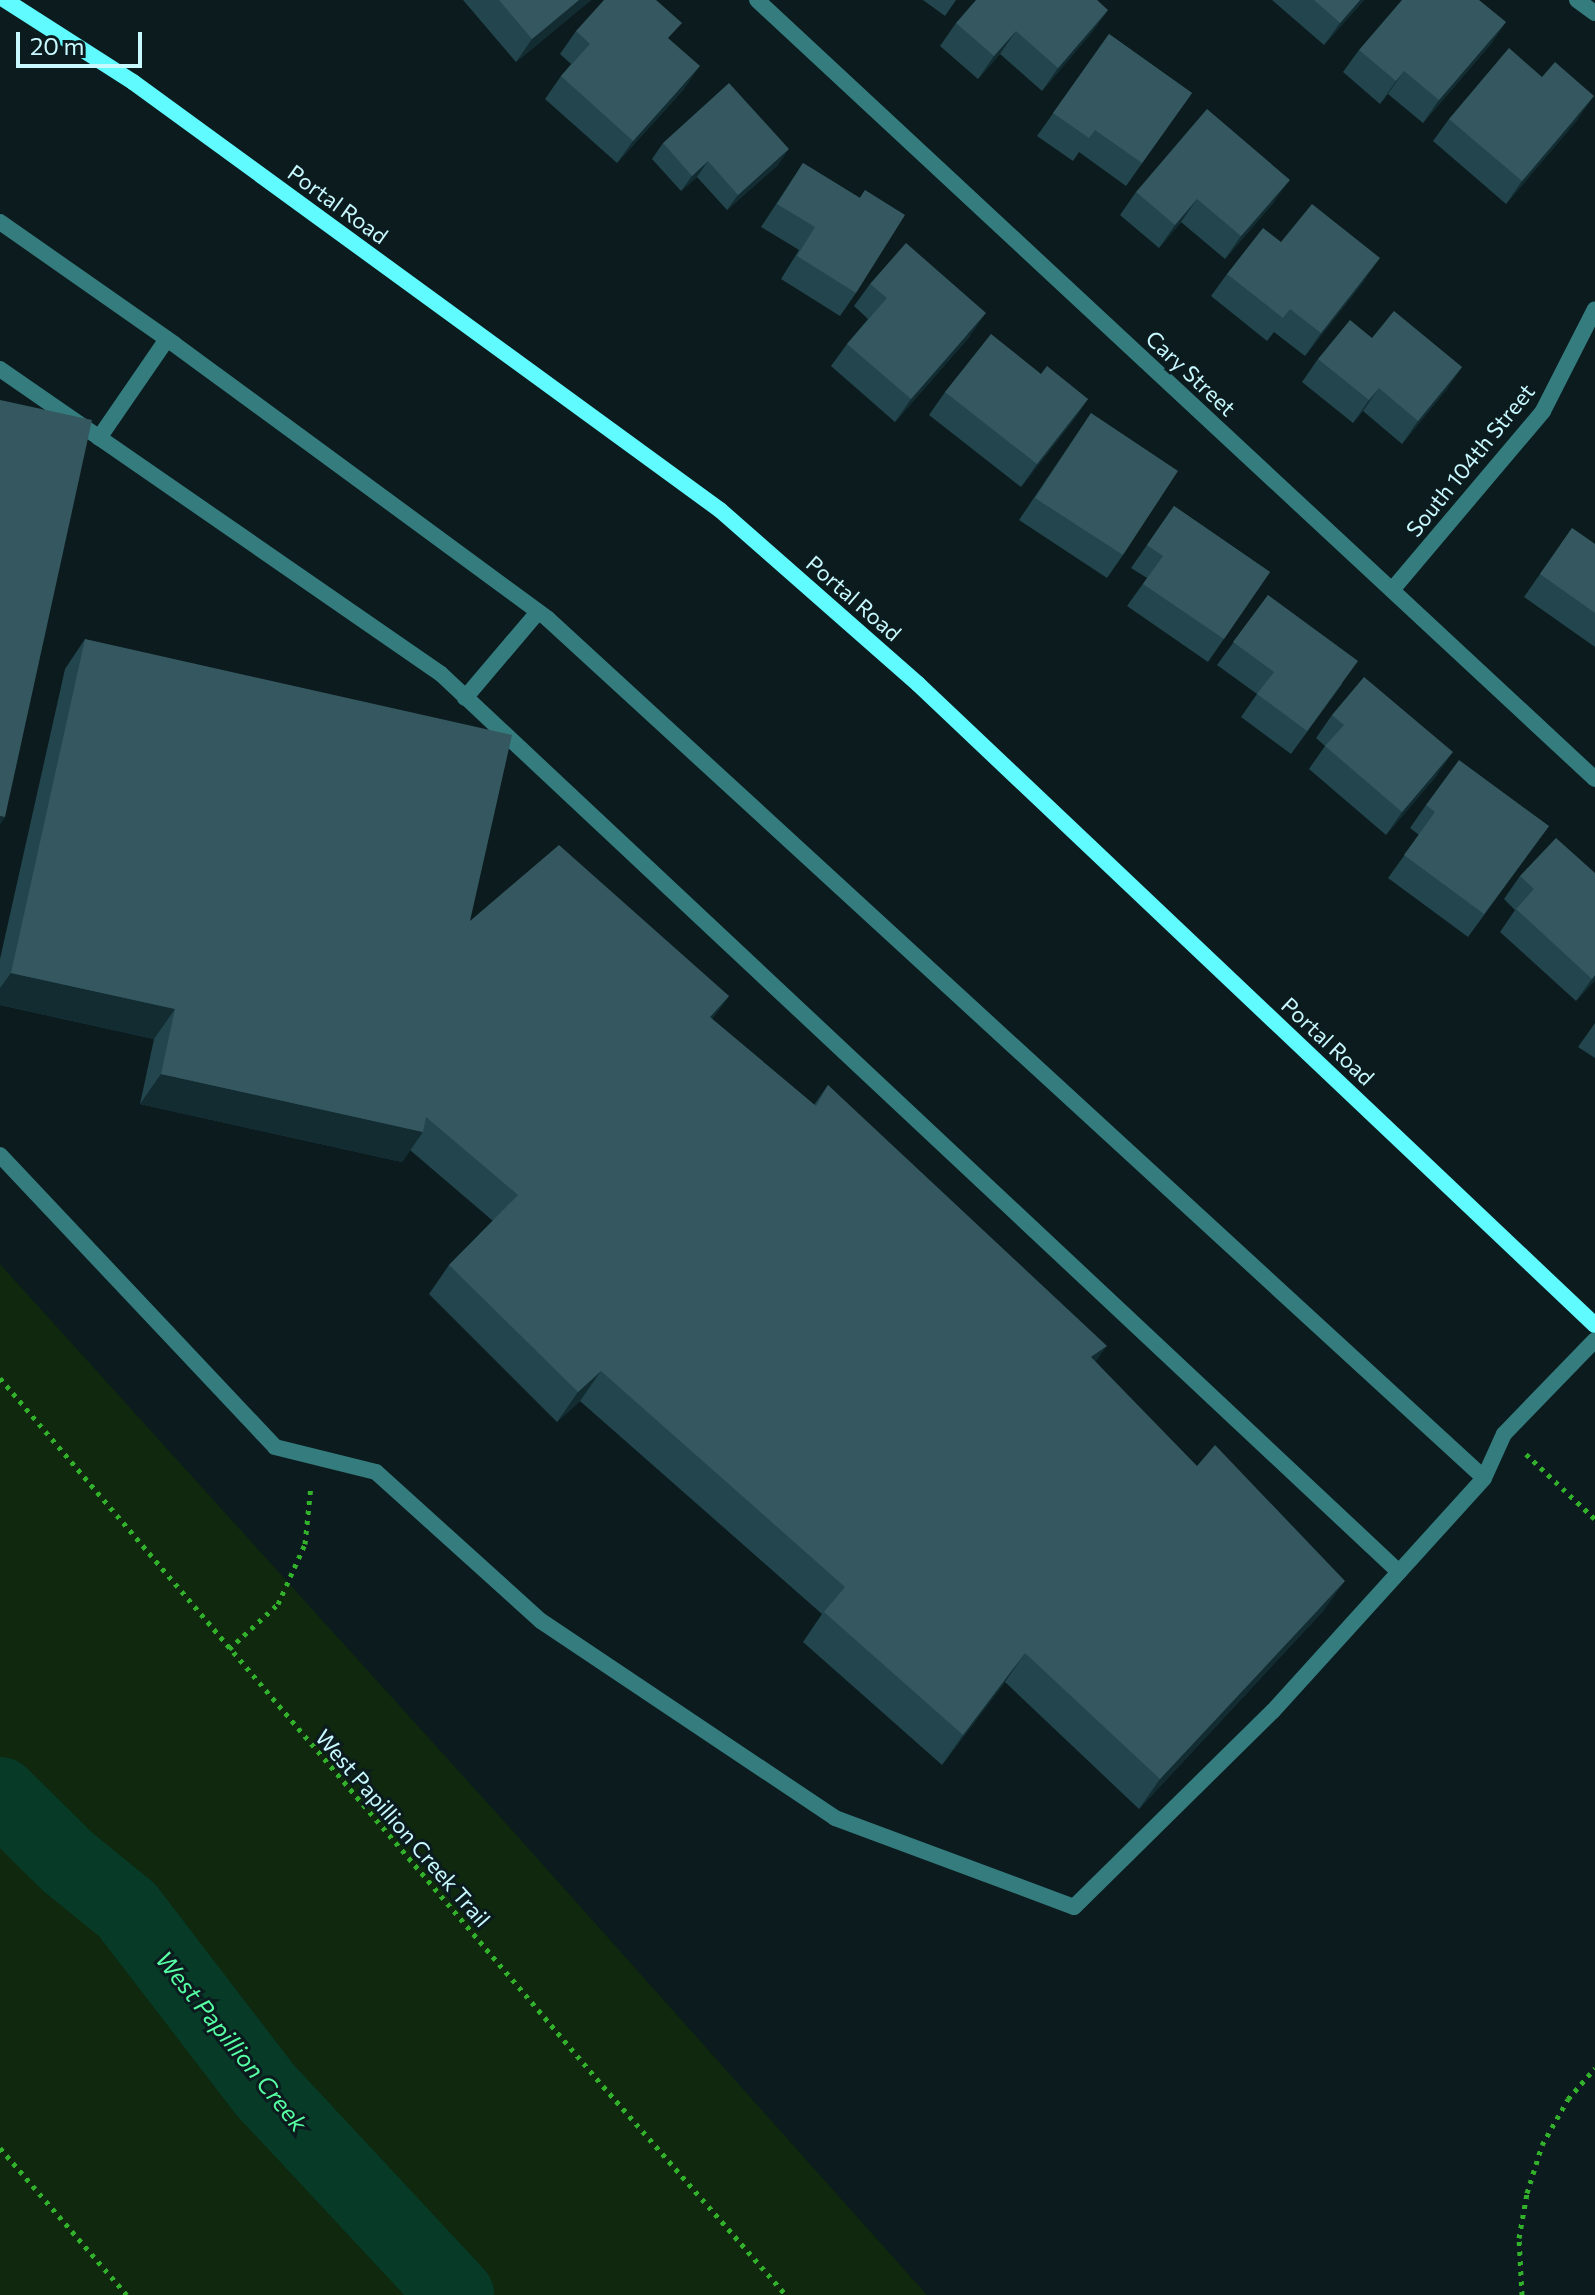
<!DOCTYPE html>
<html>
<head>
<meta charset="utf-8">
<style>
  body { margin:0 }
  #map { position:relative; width:1595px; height:2295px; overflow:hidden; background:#0b1b1e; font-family:Commissioner,sans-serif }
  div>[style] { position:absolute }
  .green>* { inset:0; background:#0f280e }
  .river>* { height:76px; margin:-38px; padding:0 38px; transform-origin:38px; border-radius:38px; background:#073b28 }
  .path>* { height:5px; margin-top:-2.5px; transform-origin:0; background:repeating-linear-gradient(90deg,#32b22a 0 4px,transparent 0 10px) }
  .service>* { height:16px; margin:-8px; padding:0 8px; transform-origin:8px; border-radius:8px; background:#357c7f }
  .minor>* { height:16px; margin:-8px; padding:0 8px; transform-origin:8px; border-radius:8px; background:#357c7f }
  .secondary>* { height:16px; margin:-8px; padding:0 8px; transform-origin:8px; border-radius:8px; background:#5ffbff }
  .wall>* { inset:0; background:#23454d }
  .shaded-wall>* { inset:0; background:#122c32 }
  .building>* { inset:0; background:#355860 }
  span { translate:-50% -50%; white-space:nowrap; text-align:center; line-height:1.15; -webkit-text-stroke:6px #0b1b1e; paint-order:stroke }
  .street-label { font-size:22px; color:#c8f9ff }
  .water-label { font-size:24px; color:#56ffa4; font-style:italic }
  .scale { position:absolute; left:16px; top:32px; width:126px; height:36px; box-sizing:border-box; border:4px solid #c8f9ff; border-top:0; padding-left:10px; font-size:24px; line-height:28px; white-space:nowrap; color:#c8f9ff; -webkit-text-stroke:6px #0b1b1e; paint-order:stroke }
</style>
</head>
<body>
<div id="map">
  <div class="green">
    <div style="clip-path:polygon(0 1264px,503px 1820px,927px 2295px,0 2295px)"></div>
  </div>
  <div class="river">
    <div style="left:0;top:1795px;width:95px;rotate:44.6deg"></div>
    <div style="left:68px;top:1862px;width:76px;rotate:39.1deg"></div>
    <div style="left:127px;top:1910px;width:228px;rotate:52.5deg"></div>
    <div style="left:266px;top:2091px;width:279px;rotate:47deg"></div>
  </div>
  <div class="path">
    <div style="left:0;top:1378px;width:930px;rotate:49.58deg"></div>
    <div style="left:603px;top:2086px;width:278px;rotate:48.8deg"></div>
    <div style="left:1526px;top:1454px;width:95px;rotate:43.3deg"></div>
    <div style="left:229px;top:1649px;width:67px;rotate:-42.6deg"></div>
    <div style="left:278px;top:1604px;width:66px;rotate:-65.8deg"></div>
    <div style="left:305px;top:1544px;width:59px;rotate:-84.2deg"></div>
    <div style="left:0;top:2148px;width:194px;rotate:49.2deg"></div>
    <div style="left:1522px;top:2295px;width:57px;rotate:-93deg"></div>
    <div style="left:1519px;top:2238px;width:46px;rotate:-79.9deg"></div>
    <div style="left:1527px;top:2193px;width:50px;rotate:-72.6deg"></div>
    <div style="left:1542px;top:2145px;width:53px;rotate:-60.5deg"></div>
    <div style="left:1568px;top:2099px;width:41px;rotate:-48.9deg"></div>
  </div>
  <div class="service">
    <div style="left:0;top:222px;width:213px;rotate:35deg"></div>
    <div style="left:174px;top:344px;width:464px;rotate:36.3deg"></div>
    <div style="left:548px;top:619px;width:1270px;rotate:42.54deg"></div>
    <div style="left:0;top:369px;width:536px;rotate:34.67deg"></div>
    <div style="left:441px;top:674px;width:1313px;rotate:43.15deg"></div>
    <div style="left:99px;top:438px;width:120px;rotate:-55.5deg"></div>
    <div style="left:465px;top:698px;width:113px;rotate:-49.7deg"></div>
    <div style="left:0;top:1155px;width:401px;rotate:46.7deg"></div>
    <div style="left:275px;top:1447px;width:104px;rotate:13.9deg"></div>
    <div style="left:376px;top:1472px;width:222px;rotate:42.1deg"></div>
    <div style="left:541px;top:1621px;width:354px;rotate:33.8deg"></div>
    <div style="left:835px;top:1818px;width:255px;rotate:20.4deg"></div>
    <div style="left:1074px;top:1907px;width:279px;rotate:-44.6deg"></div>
    <div style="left:1273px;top:1711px;width:314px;rotate:-47.8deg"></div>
    <div style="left:1484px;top:1478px;width:48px;rotate:-65.6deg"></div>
    <div style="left:1504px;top:1434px;width:131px;rotate:-45.9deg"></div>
  </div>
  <div class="minor">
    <div style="left:757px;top:0;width:1144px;rotate:42.91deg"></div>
    <div style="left:1577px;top:0;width:22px;rotate:36deg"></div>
    <div style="left:1392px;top:590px;width:234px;rotate:-49.8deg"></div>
    <div style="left:1543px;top:411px;width:114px;rotate:-63deg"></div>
  </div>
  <div class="secondary">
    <div style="left:5px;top:0;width:152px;rotate:32.6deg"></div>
    <div style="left:133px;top:82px;width:726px;rotate:36.1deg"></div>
    <div style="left:720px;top:510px;width:264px;rotate:41.3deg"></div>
    <div style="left:918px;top:684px;width:932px;rotate:43.44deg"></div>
  </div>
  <div class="wall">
    <div style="clip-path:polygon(463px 0,591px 0,516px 62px)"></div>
    <div style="clip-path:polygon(923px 0,956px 0,945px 16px)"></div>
    <div style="clip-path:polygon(1272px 0,1364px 0,1324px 45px)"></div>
    <div style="clip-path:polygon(1108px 10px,1092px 32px,1042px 91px,1000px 54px,978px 79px,940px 46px,956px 23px)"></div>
    <div style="clip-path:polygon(1506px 22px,1490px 45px,1423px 123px,1388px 94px,1380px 104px,1343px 72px,1359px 50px)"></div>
    <div style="clip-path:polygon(576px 31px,670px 40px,684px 89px,617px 163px,545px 99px,561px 76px,571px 64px,560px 54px)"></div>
    <div style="clip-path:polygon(1109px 34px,1192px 93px,1126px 186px,1079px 152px,1073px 161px,1037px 136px)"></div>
    <div style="clip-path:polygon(1449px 119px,1578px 119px,1506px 204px,1433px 141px)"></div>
    <div style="clip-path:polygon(663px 143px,778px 165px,727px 210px,697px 177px,681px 191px,652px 159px)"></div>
    <div style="clip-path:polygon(803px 163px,860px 198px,865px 190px,856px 293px,840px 316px,781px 279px,799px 250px,761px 227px)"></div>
    <div style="clip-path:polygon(1136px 192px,1274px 202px,1225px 259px,1181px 222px,1159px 248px,1120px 215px)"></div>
    <div style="clip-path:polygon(1281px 242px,1364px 281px,1305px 356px,1274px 332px,1267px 341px,1211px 296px,1227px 274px)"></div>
    <div style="clip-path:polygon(870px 284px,970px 336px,895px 422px,831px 366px,847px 344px,868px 319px,854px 306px)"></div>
    <div style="clip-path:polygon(1372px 338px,1462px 367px,1446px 390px,1402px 444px,1363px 411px,1353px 423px,1302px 382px,1318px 359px)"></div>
    <div style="clip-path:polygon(1041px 374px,1088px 399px,1072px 422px,1021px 487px,929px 415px,945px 392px)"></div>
    <div style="clip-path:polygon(1091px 413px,1123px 555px,1107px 578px,1019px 520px)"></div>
    <div style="clip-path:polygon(1174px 506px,1270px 572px,1208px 662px,1127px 606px,1147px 578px,1131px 568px)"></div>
    <div style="clip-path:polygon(1572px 528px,1595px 544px,1595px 647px,1524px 597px)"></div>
    <div style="clip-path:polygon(1268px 595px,1342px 684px,1291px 754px,1241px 717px,1257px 694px,1217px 665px)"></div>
    <div style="clip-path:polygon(85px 639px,470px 921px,729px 996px,712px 1019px,814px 1105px,828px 1085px,1096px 1362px,1324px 1610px,1139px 1809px,1005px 1682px,942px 1765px,803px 1642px,822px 1614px,580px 1401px,557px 1422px,429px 1294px,449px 1265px,493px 1221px,410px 1150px,402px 1162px,140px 1104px,154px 1039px,0 1005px,0 959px,65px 669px)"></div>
    <div style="clip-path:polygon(1332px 715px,1437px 775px,1386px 835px,1309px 769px,1325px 746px,1316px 738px)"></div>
    <div style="clip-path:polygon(1426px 805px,1549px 826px,1468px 937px,1388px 878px,1419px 835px,1410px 828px)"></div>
    <div style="clip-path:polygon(1595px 873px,1595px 980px,1576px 1001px,1500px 932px,1515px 910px,1504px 899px,1520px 876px)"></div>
    <div style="clip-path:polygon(1595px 1023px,1595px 1058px,1578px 1047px)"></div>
  </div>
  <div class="shaded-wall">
    <div style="clip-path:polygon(579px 0,591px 0,516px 62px,532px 39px)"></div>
    <div style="clip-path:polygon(1360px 0,1364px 0,1324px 45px,1340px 23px)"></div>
    <div style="clip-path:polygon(1108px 10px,1092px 32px,1042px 91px,1058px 68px)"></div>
    <div style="clip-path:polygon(1506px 22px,1490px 45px,1423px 123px,1439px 100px)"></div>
    <div style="clip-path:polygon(1016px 31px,1000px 54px,978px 79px,994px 56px)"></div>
    <div style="clip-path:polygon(700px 66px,684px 89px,617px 163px,633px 141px)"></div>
    <div style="clip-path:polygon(1404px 71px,1388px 94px,1380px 104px,1396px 81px)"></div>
    <div style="clip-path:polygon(1594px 96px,1578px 119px,1506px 204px,1522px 181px)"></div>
    <div style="clip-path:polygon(789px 149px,778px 165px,727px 210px,738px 195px)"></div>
    <div style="clip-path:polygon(708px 161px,697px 177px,681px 191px,692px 176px)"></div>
    <div style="clip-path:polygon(1290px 180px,1274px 202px,1225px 259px,1241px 236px)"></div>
    <div style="clip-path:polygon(1197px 199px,1181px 222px,1159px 248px,1175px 225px)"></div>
    <div style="clip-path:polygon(1380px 258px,1364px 281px,1305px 356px,1321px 333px)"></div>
    <div style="clip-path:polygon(986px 313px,970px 336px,895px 422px,911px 399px)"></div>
    <div style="clip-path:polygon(1462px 367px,1446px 390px,1402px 444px,1418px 421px)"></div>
    <div style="clip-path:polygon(1379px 388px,1363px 411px,1353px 423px,1369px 400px)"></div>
    <div style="clip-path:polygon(1088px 399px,1072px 422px,1021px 487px,1037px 464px)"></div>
    <div style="clip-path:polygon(1453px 752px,1437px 775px,1386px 835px,1402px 812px)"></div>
    <div style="clip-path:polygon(0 816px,5px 817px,0 825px)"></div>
    <div style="clip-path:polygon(11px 973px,175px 1009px,154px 1039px,0 1005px,0 988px)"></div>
    <div style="clip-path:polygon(1595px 975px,1595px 980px,1576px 1001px,1592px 979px)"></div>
    <div style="clip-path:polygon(729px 996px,708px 1025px,710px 1017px)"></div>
    <div style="clip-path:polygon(161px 1074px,423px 1132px,402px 1162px,140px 1104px)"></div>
    <div style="clip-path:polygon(1107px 1346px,1086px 1375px,1091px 1357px)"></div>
    <div style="clip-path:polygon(601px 1371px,580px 1401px,557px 1422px,578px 1392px)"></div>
    <div style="clip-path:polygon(1345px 1581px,1324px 1610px,1139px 1809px,1160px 1779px)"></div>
    <div style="clip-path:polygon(1025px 1653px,1005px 1682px,942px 1765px,963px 1735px)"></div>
  </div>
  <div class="building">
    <div style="clip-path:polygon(499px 0,579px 0,532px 39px)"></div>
    <div style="clip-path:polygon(604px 0,656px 0,682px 23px,668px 38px,700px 66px,633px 141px,561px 76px,590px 44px,576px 31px)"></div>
    <div style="clip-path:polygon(976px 0,1097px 0,1108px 10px,1058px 68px,1016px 31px,994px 56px,956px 23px)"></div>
    <div style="clip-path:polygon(1314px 0,1360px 0,1340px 23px)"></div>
    <div style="clip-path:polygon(1402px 0,1479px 0,1506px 22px,1439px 100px,1404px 71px,1396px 81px,1359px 50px)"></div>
    <div style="clip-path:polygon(1109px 34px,1192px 93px,1142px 163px,1095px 130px,1089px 138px,1053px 113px)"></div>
    <div style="clip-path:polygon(1509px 48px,1542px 77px,1555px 62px,1594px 96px,1522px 181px,1449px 119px)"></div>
    <div style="clip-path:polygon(729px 83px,789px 149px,738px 195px,708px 161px,692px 176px,663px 143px)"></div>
    <div style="clip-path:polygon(1207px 109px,1290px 180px,1241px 236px,1197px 199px,1175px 225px,1136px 192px)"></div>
    <div style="clip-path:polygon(803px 163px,860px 198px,865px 190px,905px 215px,856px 293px,797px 256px,815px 227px,777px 204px)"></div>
    <div style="clip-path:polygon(1312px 204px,1380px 258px,1321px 333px,1290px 309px,1283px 318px,1227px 274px,1263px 228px,1281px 242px)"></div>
    <div style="clip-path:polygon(906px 243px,986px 313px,911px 399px,847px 344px,887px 298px,870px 284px)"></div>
    <div style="clip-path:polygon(1394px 311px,1462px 367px,1418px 421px,1379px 388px,1369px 400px,1318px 359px,1350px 320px,1372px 338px)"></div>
    <div style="clip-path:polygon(991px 334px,1041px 374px,1047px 366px,1088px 399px,1037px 464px,945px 392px)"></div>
    <div style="clip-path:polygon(0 400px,92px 420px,5px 817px,0 816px)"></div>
    <div style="clip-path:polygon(1091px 413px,1178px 471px,1123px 555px,1035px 498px)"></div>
    <div style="clip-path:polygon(1174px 506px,1270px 572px,1224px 639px,1143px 584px,1163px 556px,1147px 545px)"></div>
    <div style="clip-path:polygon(1572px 528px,1595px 544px,1595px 613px,1540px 574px)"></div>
    <div style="clip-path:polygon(1268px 595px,1358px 661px,1307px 731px,1257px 694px,1274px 672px,1233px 642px)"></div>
    <div style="clip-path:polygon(85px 639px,512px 735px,470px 921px,559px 845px,729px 996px,710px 1017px,816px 1106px,828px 1085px,1107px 1346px,1091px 1357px,1197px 1466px,1215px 1445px,1345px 1581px,1160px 1779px,1025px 1653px,963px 1735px,824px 1612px,845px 1587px,601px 1371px,578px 1392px,449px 1265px,518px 1195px,426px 1117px,423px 1132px,161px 1074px,175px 1009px,11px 973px)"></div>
    <div style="clip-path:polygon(1364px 677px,1453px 752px,1402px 812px,1325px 746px,1344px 725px,1332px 715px)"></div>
    <div style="clip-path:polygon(1459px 760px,1549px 826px,1484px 914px,1404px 855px,1435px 812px,1426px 805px)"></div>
    <div style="clip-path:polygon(1556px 838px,1595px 873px,1595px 975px,1592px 979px,1516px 909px,1534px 889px,1520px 876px)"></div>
  </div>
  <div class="street-label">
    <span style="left:338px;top:204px;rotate:36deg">Portal Road</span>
    <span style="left:1191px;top:373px;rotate:43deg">Cary Street</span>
    <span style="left:1470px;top:460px;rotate:-51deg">South 104th Street</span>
    <span style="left:854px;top:598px;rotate:41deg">Portal Road</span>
    <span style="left:1328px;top:1041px;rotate:43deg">Portal Road</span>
    <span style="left:403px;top:1828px;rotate:49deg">West Papillion Creek Trail</span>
  </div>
  <div class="water-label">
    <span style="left:232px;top:2041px;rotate:51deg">West Papillion Creek</span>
  </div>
  <div class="scale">20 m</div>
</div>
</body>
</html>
